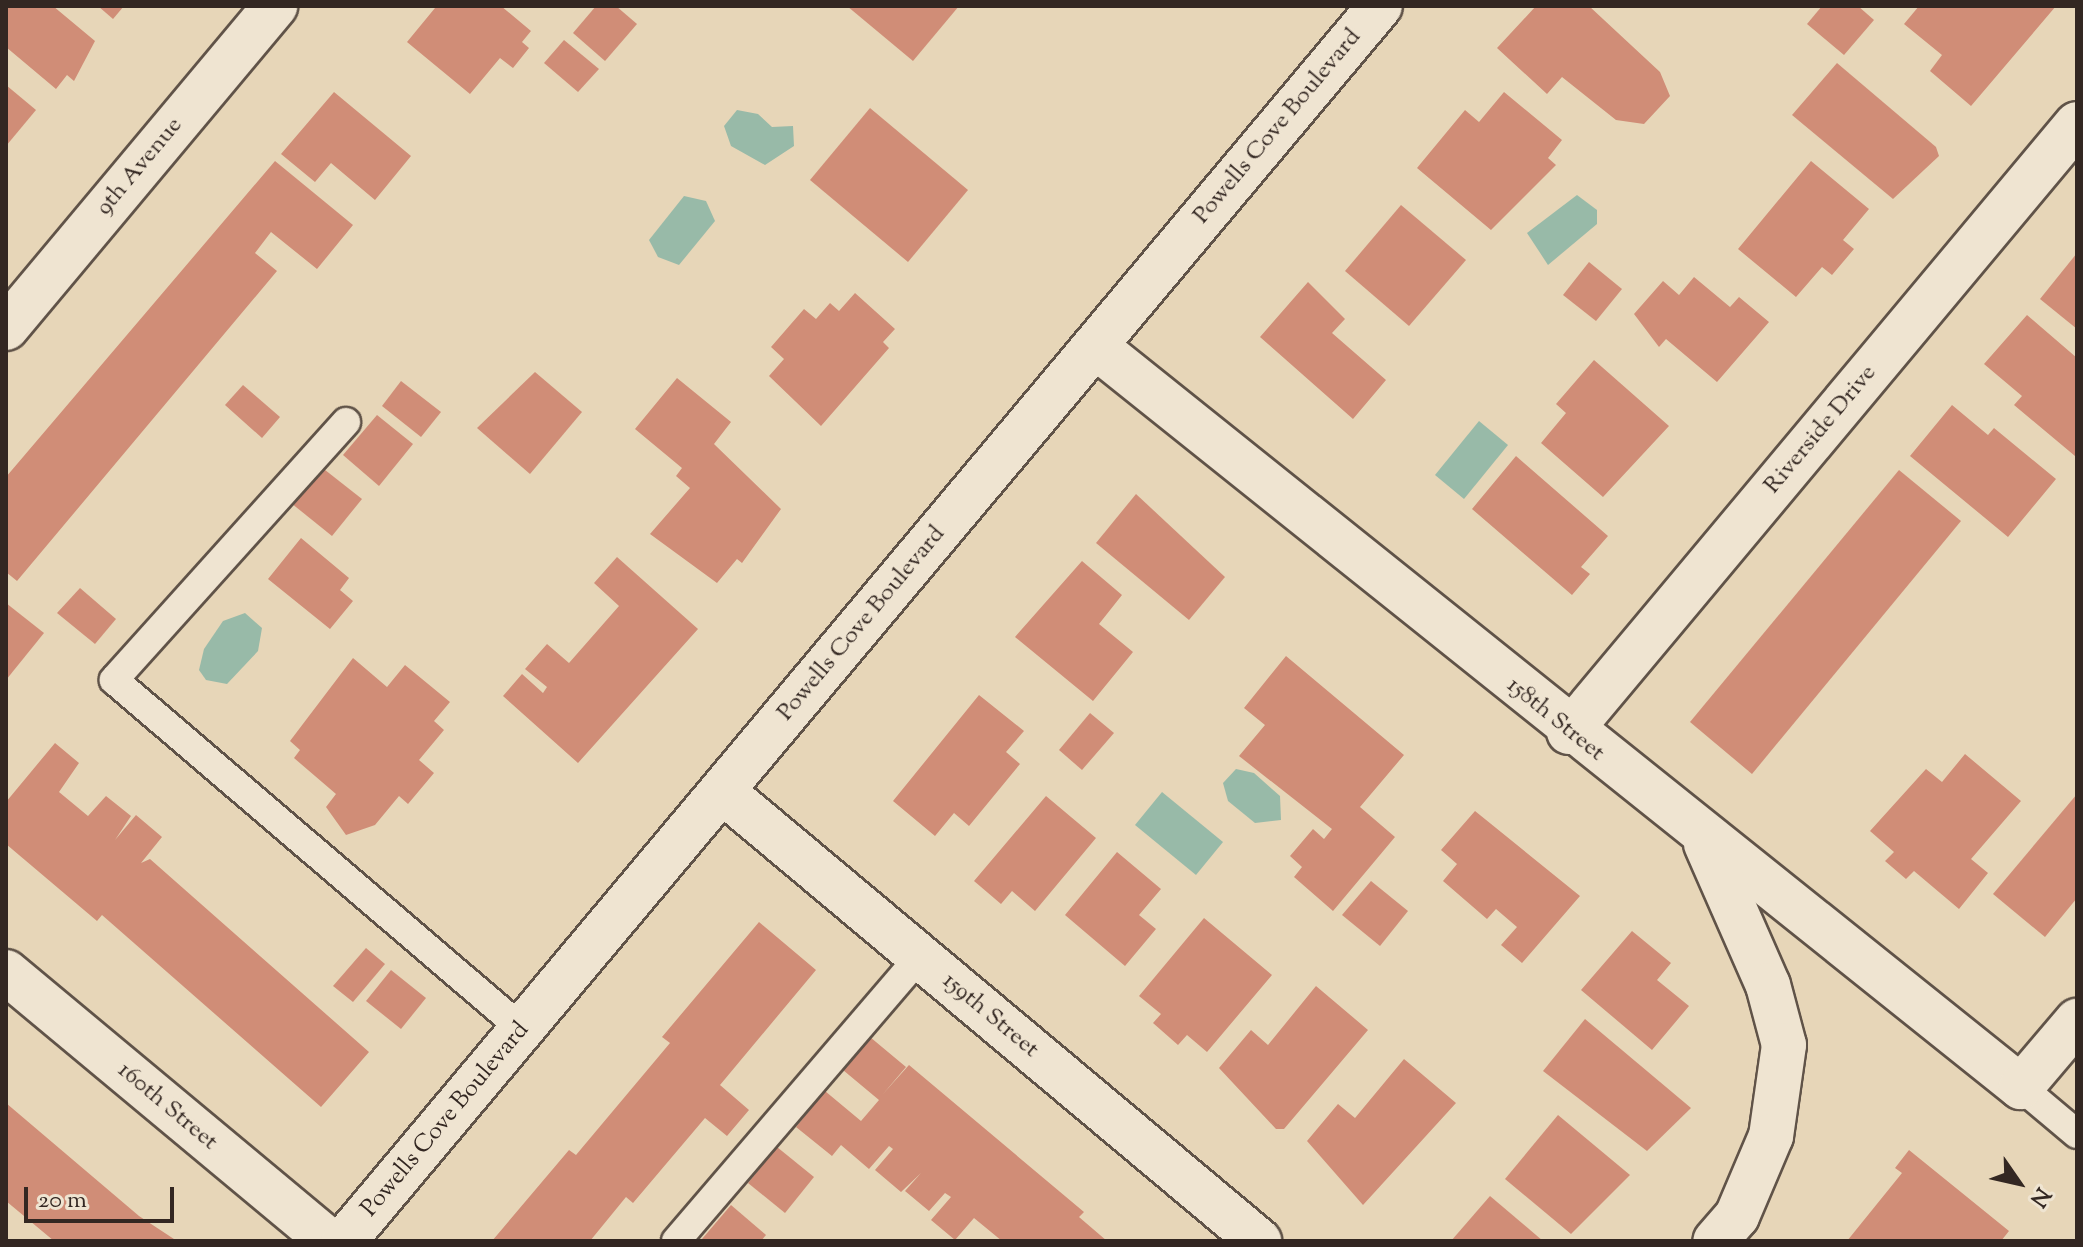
<!DOCTYPE html>
<html>
<head>
<meta charset="utf-8">
<style>
  body { margin:0 }
  #map { position:relative; width:2083px; height:1247px; overflow:hidden; background:#e7d6b8; font-family:"Sorts Mill Goudy",serif }
  div>[style] { position:absolute }
  .water>* { inset:0; background:#98baa8 }
  .building>* { inset:0; background:#d08d77 }
  .roads { filter:drop-shadow(2px 0 #605348) drop-shadow(-2px 0 #605348) drop-shadow(0 2px #605348) drop-shadow(0 -2px #605348) }
  .service>* { height:28px; margin:-14px; padding:0 14px; transform-origin:14px; border-radius:14px; background:#efe4d1 }
  .minor>* { height:44px; margin:-22px; padding:0 22px; transform-origin:22px; border-radius:22px; background:#efe4d1 }
  .tertiary>* { height:44px; margin:-22px; padding:0 22px; transform-origin:22px; border-radius:22px; background:#efe4d1 }
  span { translate:-50% -50%; white-space:nowrap; text-align:center; line-height:1.15; -webkit-text-stroke:6px #efe4d1; paint-order:stroke }
  .street-label { font-size:24px; color:#332722 }
  .frame { position:absolute; inset:0; border:8px solid #332722; pointer-events:none }
  .north { position:absolute; left:1979px; top:1143px; width:80px; height:80px; -webkit-text-stroke:6px #efe4d1; paint-order:stroke; rotate:124deg; font-size:22px; font-weight:700; line-height:32px; text-align:center; color:#332722 }
  .north::after { content:''; display:block; margin:auto; width:28px; height:36px; background:#332722; clip-path:polygon(50% 0,100% 100%,50% 72%,0 100%) }
  .scale { position:absolute; left:24px; top:1187px; width:150px; height:36px; box-sizing:border-box; border:4px solid #332722; border-top:0; padding-left:10px; font-size:24px; line-height:28px; white-space:nowrap; color:#332722; -webkit-text-stroke:6px #efe4d1; paint-order:stroke }
</style>
</head>
<body>
<div id="map">
  <div class="water">
    <div style="clip-path:polygon(737px 110px,758px 114px,772px 127px,793px 126px,794px 146px,765px 165px,731px 146px,724px 126px)"></div>
    <div style="clip-path:polygon(1577px 195px,1597px 210px,1597px 224px,1548px 265px,1527px 233px)"></div>
    <div style="clip-path:polygon(684px 196px,706px 201px,715px 221px,679px 265px,658px 257px,649px 240px)"></div>
    <div style="clip-path:polygon(1479px 421px,1508px 445px,1464px 499px,1435px 475px)"></div>
    <div style="clip-path:polygon(245px 613px,262px 628px,258px 651px,227px 684px,206px 680px,199px 670px,204px 649px,223px 621px)"></div>
    <div style="clip-path:polygon(1236px 769px,1254px 773px,1280px 796px,1281px 820px,1255px 823px,1228px 801px,1223px 783px)"></div>
    <div style="clip-path:polygon(1162px 792px,1223px 842px,1196px 875px,1135px 825px)"></div>
  </div>
  <div class="building">
    <div style="clip-path:polygon(6px 6px,53px 6px,95px 41px,74px 81px,67px 75px,56px 89px,6px 47px)"></div>
    <div style="clip-path:polygon(98px 6px,124px 6px,113px 19px)"></div>
    <div style="clip-path:polygon(446px 6px,501px 6px,531px 31px,522px 42px,529px 48px,513px 68px,500px 58px,470px 94px,407px 42px,435px 8px)"></div>
    <div style="clip-path:polygon(596px 6px,616px 6px,637px 24px,605px 61px,573px 33px)"></div>
    <div style="clip-path:polygon(847px 6px,959px 6px,913px 61px)"></div>
    <div style="clip-path:polygon(1536px 6px,1589px 6px,1660px 72px,1670px 96px,1644px 124px,1616px 120px,1562px 77px,1547px 94px,1497px 48px)"></div>
    <div style="clip-path:polygon(1822px 6px,1858px 6px,1874px 20px,1844px 55px,1807px 24px)"></div>
    <div style="clip-path:polygon(1919px 6px,2056px 6px,1971px 106px,1930px 71px,1942px 55px,1904px 24px)"></div>
    <div style="clip-path:polygon(564px 40px,599px 69px,578px 92px,544px 63px)"></div>
    <div style="clip-path:polygon(1837px 63px,1936px 147px,1939px 156px,1893px 199px,1792px 115px)"></div>
    <div style="clip-path:polygon(6px 85px,36px 110px,6px 146px)"></div>
    <div style="clip-path:polygon(334px 92px,411px 156px,375px 200px,331px 163px,315px 182px,281px 154px)"></div>
    <div style="clip-path:polygon(1504px 92px,1562px 140px,1548px 158px,1556px 165px,1491px 230px,1417px 168px,1465px 110px,1479px 122px)"></div>
    <div style="clip-path:polygon(870px 108px,968px 190px,908px 262px,810px 180px)"></div>
    <div style="clip-path:polygon(275px 161px,353px 225px,317px 269px,271px 232px,255px 253px,277px 271px,17px 581px,6px 572px,6px 477px)"></div>
    <div style="clip-path:polygon(1811px 161px,1869px 209px,1843px 240px,1854px 249px,1832px 275px,1822px 267px,1796px 297px,1738px 249px)"></div>
    <div style="clip-path:polygon(1401px 205px,1466px 260px,1409px 326px,1345px 271px)"></div>
    <div style="clip-path:polygon(2077px 253px,2077px 329px,2040px 299px)"></div>
    <div style="clip-path:polygon(1589px 262px,1622px 289px,1596px 321px,1563px 295px)"></div>
    <div style="clip-path:polygon(1694px 277px,1730px 307px,1739px 297px,1769px 322px,1717px 382px,1666px 339px,1659px 347px,1634px 314px,1663px 281px,1679px 295px)"></div>
    <div style="clip-path:polygon(1308px 282px,1345px 319px,1332px 333px,1386px 380px,1353px 419px,1260px 337px)"></div>
    <div style="clip-path:polygon(855px 293px,895px 329px,883px 342px,889px 348px,821px 426px,769px 376px,784px 359px,771px 347px,804px 309px,816px 319px,830px 303px,839px 311px)"></div>
    <div style="clip-path:polygon(2027px 315px,2077px 358px,2075px 456px,2014px 405px,2022px 396px,1984px 364px)"></div>
    <div style="clip-path:polygon(1594px 360px,1669px 426px,1603px 497px,1541px 443px,1566px 413px,1556px 404px)"></div>
    <div style="clip-path:polygon(535px 372px,582px 412px,530px 474px,477px 428px)"></div>
    <div style="clip-path:polygon(677px 378px,731px 422px,714px 444px,781px 509px,742px 563px,737px 559px,717px 583px,650px 534px,690px 488px,676px 476px,682px 468px,635px 429px)"></div>
    <div style="clip-path:polygon(401px 381px,441px 412px,421px 437px,382px 406px)"></div>
    <div style="clip-path:polygon(243px 385px,280px 417px,262px 438px,225px 405px)"></div>
    <div style="clip-path:polygon(1952px 405px,1988px 435px,1994px 428px,2056px 479px,2008px 537px,1910px 456px)"></div>
    <div style="clip-path:polygon(377px 415px,413px 444px,379px 486px,343px 455px)"></div>
    <div style="clip-path:polygon(1516px 456px,1608px 536px,1581px 567px,1590px 574px,1572px 595px,1472px 509px)"></div>
    <div style="clip-path:polygon(320px 466px,362px 499px,332px 536px,291px 503px)"></div>
    <div style="clip-path:polygon(1899px 470px,1961px 521px,1752px 774px,1690px 722px)"></div>
    <div style="clip-path:polygon(1136px 494px,1225px 577px,1189px 620px,1096px 543px)"></div>
    <div style="clip-path:polygon(301px 538px,349px 578px,340px 590px,353px 601px,330px 629px,268px 579px)"></div>
    <div style="clip-path:polygon(617px 557px,698px 629px,578px 763px,503px 696px,522px 674px,543px 693px,547px 687px,525px 669px,547px 644px,569px 663px,619px 606px,594px 583px)"></div>
    <div style="clip-path:polygon(1082px 561px,1122px 595px,1099px 624px,1133px 652px,1093px 701px,1015px 637px)"></div>
    <div style="clip-path:polygon(80px 588px,116px 619px,95px 644px,57px 613px)"></div>
    <div style="clip-path:polygon(6px 603px,44px 633px,6px 680px)"></div>
    <div style="clip-path:polygon(1286px 656px,1404px 755px,1360px 807px,1395px 837px,1333px 911px,1294px 877px,1302px 867px,1290px 856px,1313px 829px,1324px 839px,1332px 829px,1239px 756px,1265px 725px,1244px 708px)"></div>
    <div style="clip-path:polygon(353px 658px,387px 687px,405px 665px,450px 702px,434px 721px,444px 730px,419px 760px,434px 773px,408px 804px,399px 796px,375px 825px,346px 835px,326px 807px,336px 794px,294px 758px,300px 750px,290px 741px)"></div>
    <div style="clip-path:polygon(979px 695px,1024px 731px,1006px 752px,1020px 764px,969px 826px,954px 813px,935px 836px,893px 801px)"></div>
    <div style="clip-path:polygon(1090px 713px,1114px 733px,1082px 770px,1059px 750px)"></div>
    <div style="clip-path:polygon(55px 743px,79px 763px,59px 792px,88px 816px,106px 796px,131px 816px,115px 840px,136px 815px,162px 837px,141px 863px,150px 859px,369px 1052px,321px 1107px,102px 915px,97px 921px,6px 844px,6px 802px)"></div>
    <div style="clip-path:polygon(1965px 754px,2021px 801px,1971px 859px,1988px 873px,1959px 909px,1914px 871px,1906px 879px,1885px 861px,1894px 852px,1870px 831px,1926px 769px,1942px 782px)"></div>
    <div style="clip-path:polygon(2077px 794px,2077px 898px,2045px 937px,1993px 894px)"></div>
    <div style="clip-path:polygon(1046px 796px,1096px 838px,1035px 911px,1012px 891px,1001px 904px,974px 881px)"></div>
    <div style="clip-path:polygon(1475px 811px,1580px 896px,1522px 963px,1501px 945px,1517px 927px,1496px 909px,1487px 919px,1443px 881px,1457px 864px,1441px 850px)"></div>
    <div style="clip-path:polygon(1117px 852px,1161px 889px,1139px 915px,1156px 929px,1125px 966px,1065px 915px)"></div>
    <div style="clip-path:polygon(1371px 881px,1408px 911px,1380px 946px,1342px 915px)"></div>
    <div style="clip-path:polygon(1204px 918px,1272px 975px,1207px 1052px,1187px 1035px,1178px 1045px,1153px 1023px,1161px 1014px,1139px 996px)"></div>
    <div style="clip-path:polygon(759px 922px,816px 970px,720px 1085px,749px 1110px,727px 1136px,705px 1118px,633px 1203px,626px 1197px,590px 1241px,492px 1241px,569px 1150px,576px 1155px,670px 1043px,662px 1037px)"></div>
    <div style="clip-path:polygon(1632px 931px,1671px 963px,1657px 980px,1689px 1006px,1652px 1050px,1581px 990px)"></div>
    <div style="clip-path:polygon(366px 948px,385px 964px,353px 1002px,333px 986px)"></div>
    <div style="clip-path:polygon(391px 970px,426px 998px,401px 1029px,366px 1001px)"></div>
    <div style="clip-path:polygon(1316px 986px,1368px 1030px,1284px 1129px,1276px 1129px,1219px 1068px,1251px 1030px,1268px 1045px)"></div>
    <div style="clip-path:polygon(1585px 1019px,1691px 1108px,1647px 1151px,1543px 1071px)"></div>
    <div style="clip-path:polygon(870px 1037px,906px 1067px,883px 1094px,909px 1065px,1084px 1212px,1079px 1217px,1107px 1241px,1002px 1241px,974px 1218px,955px 1240px,931px 1220px,951px 1197px,945px 1193px,929px 1211px,905px 1191px,921px 1173px,901px 1192px,875px 1170px,893px 1149px,889px 1146px,869px 1169px,841px 1145px,832px 1156px,796px 1127px,825px 1091px,861px 1121px,879px 1100px,843px 1070px)"></div>
    <div style="clip-path:polygon(1404px 1059px,1456px 1103px,1363px 1205px,1307px 1141px,1338px 1104px,1355px 1118px)"></div>
    <div style="clip-path:polygon(6px 1103px,139px 1216px,177px 1241px,54px 1241px,6px 1201px)"></div>
    <div style="clip-path:polygon(1558px 1115px,1630px 1175px,1571px 1234px,1505px 1179px)"></div>
    <div style="clip-path:polygon(777px 1147px,814px 1177px,785px 1213px,748px 1183px)"></div>
    <div style="clip-path:polygon(1909px 1150px,2009px 1231px,2001px 1241px,1847px 1241px,1902px 1173px,1895px 1168px)"></div>
    <div style="clip-path:polygon(1490px 1196px,1543px 1241px,1451px 1241px)"></div>
    <div style="clip-path:polygon(731px 1205px,766px 1235px,761px 1241px,702px 1239px)"></div>
  </div>
  <div class="roads">
    <div class="service">
      <div style="left:346px;top:422px;width:347px;rotate:132deg"></div>
      <div style="left:114px;top:680px;width:537px;rotate:40.54deg"></div>
      <div style="left:2021px;top:1087px;width:73px;rotate:40deg"></div>
      <div style="left:676px;top:1241px;width:374px;rotate:-49.4deg"></div>
    </div>
    <div class="minor">
      <div style="left:6px;top:328px;width:420px;rotate:-50.1deg"></div>
      <div style="left:1095px;top:346px;width:1186px;rotate:38.67deg"></div>
      <div style="left:2021px;top:1087px;width:87px;rotate:-49.7deg"></div>
      <div style="left:1569px;top:732px;width:792px;rotate:-50.12deg"></div>
      <div style="left:722px;top:791px;width:701px;rotate:39.96deg"></div>
      <div style="left:1706px;top:844px;width:154px;rotate:66.3deg"></div>
      <div style="left:1768px;top:985px;width:62px;rotate:75.1deg"></div>
      <div style="left:1784px;top:1045px;width:92px;rotate:98.1deg"></div>
      <div style="left:1771px;top:1136px;width:87px;rotate:113deg"></div>
      <div style="left:1737px;top:1216px;width:33px;rotate:131deg"></div>
    </div>
    <div class="tertiary">
      <div style="left:6px;top:972px;width:420px;rotate:39.8deg"></div>
      <div style="left:344px;top:1241px;width:1612px;rotate:-50.01deg"></div>
    </div>
  </div>
  <div class="street-label">
    <span style="left:1278px;top:127px;rotate:-50deg">Powells Cove Boulevard</span>
    <span style="left:140px;top:167px;rotate:-50deg">9th Avenue</span>
    <span style="left:1821px;top:430px;rotate:-50deg">Riverside Drive</span>
    <span style="left:862px;top:624px;rotate:-50deg">Powells Cove Boulevard</span>
    <span style="left:1555px;top:720px;rotate:39deg">158th Street</span>
    <span style="left:990px;top:1016px;rotate:40deg">159th Street</span>
    <span style="left:167px;top:1107px;rotate:40deg">160th Street</span>
    <span style="left:446px;top:1120px;rotate:-50deg">Powells Cove Boulevard</span>
  </div>
  <div class="frame"></div>
  <div class="north">N</div>
  <div class="scale">20 m</div>
</div>
</body>
</html>
